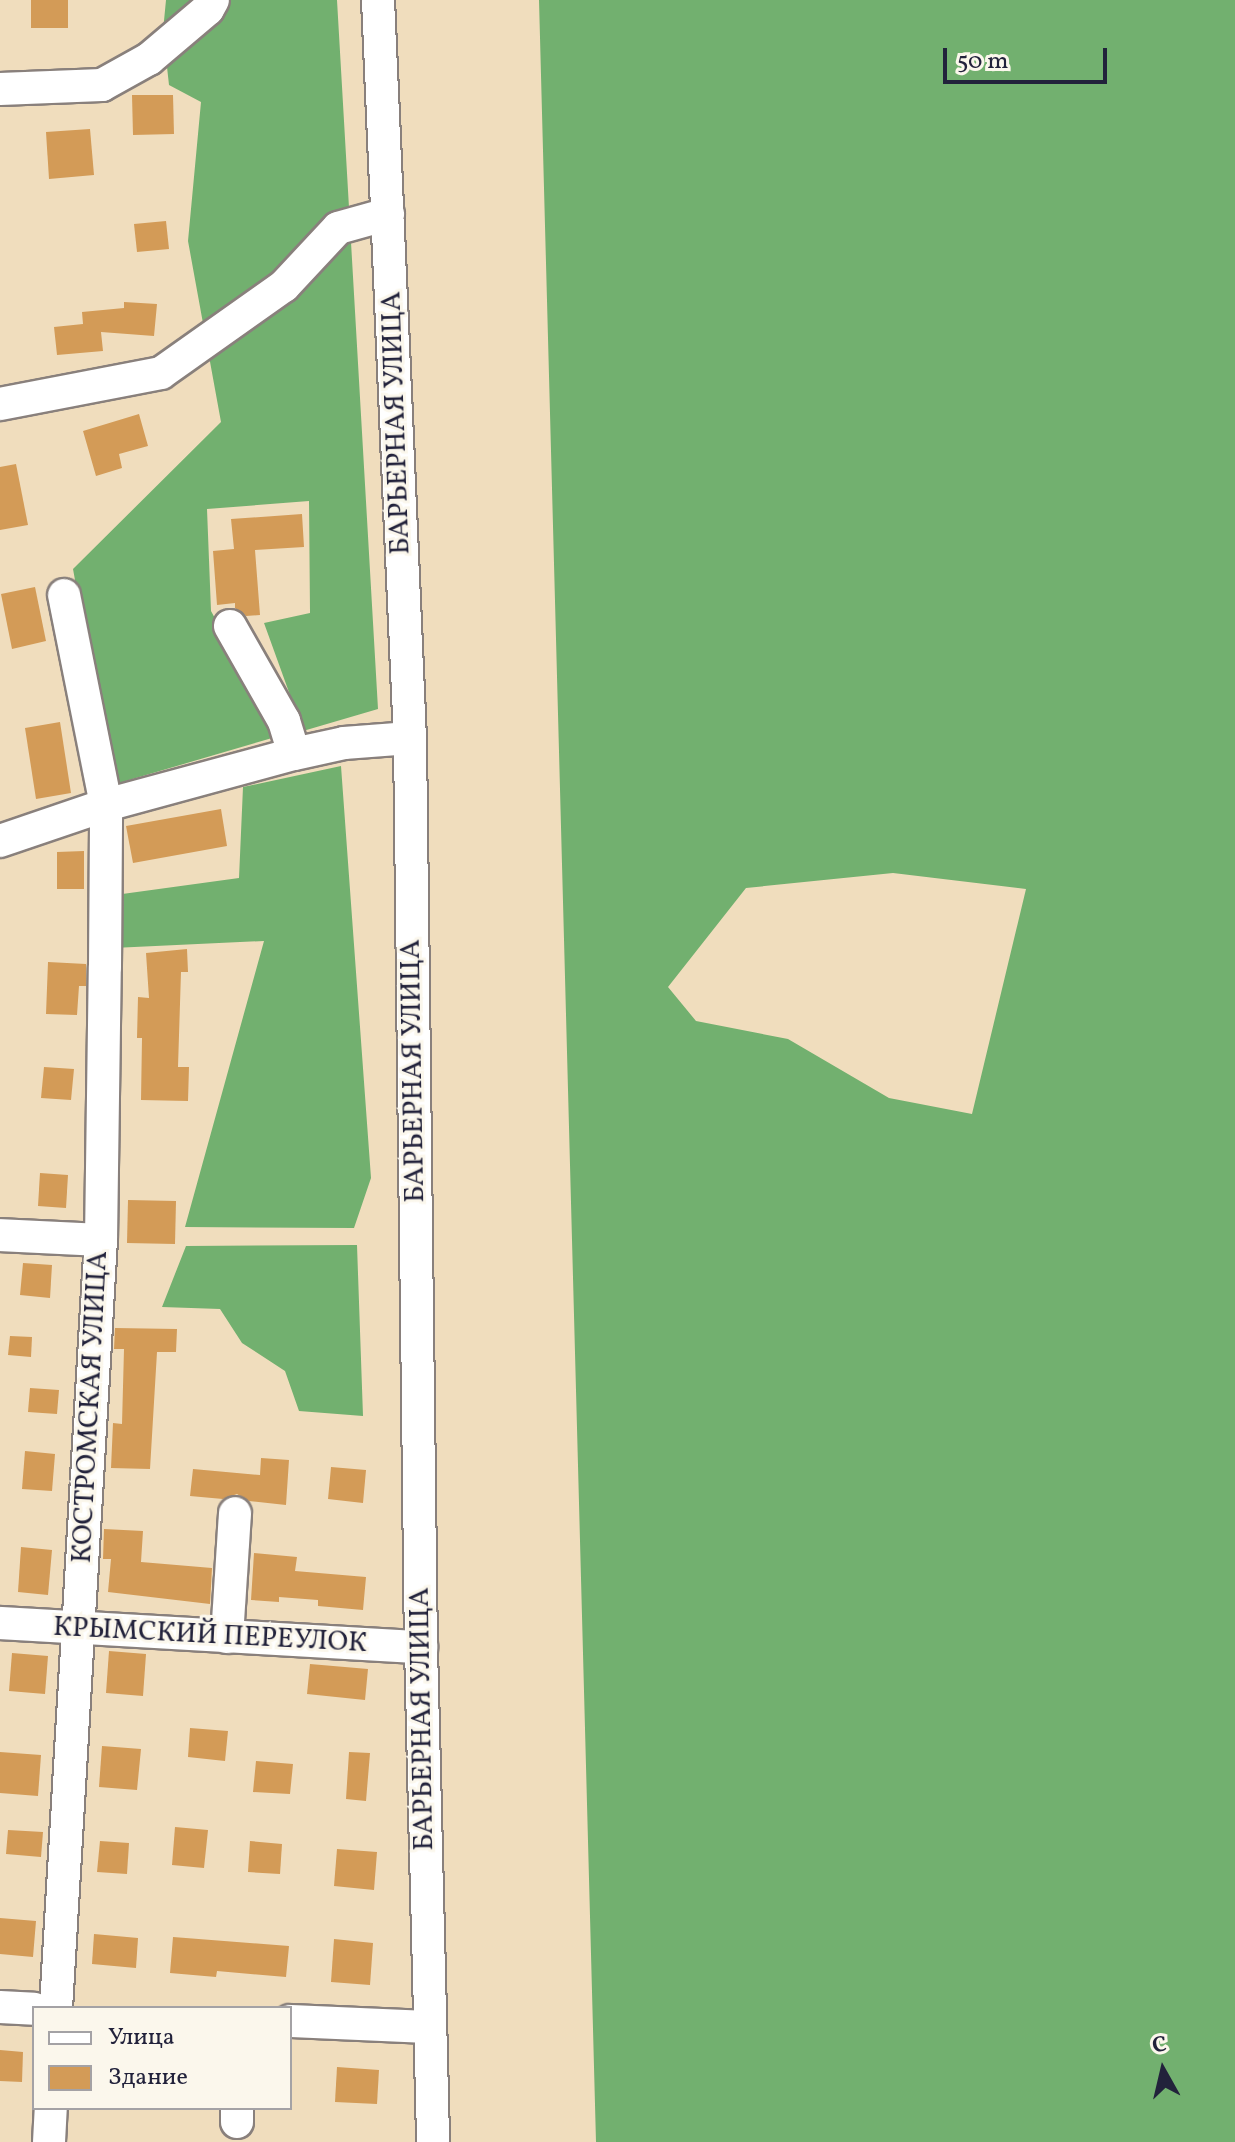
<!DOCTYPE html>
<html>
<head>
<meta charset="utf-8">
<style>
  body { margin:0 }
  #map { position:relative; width:1235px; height:2142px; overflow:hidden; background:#f0ddbd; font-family:Vollkorn,serif }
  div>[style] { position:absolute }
  .forest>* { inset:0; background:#72b06f }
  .building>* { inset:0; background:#d39b57 }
  .roads { filter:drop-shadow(2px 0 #89807c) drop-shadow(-2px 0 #89807c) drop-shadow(0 2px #89807c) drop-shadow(0 -2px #89807c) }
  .minor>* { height:32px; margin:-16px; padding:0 16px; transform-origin:16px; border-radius:16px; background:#fff }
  span { translate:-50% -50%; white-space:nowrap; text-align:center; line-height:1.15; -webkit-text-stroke:6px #fbf7ec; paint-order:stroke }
  .street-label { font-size:28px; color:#22223b }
  .legend { position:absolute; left:32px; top:2006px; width:260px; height:104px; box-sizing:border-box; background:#fbf7ec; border:2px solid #a4a2a5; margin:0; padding:10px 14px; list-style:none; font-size:24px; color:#22223b }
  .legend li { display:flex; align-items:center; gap:16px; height:40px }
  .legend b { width:40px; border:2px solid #a4a2a5 }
  .north { position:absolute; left:1123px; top:2030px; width:80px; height:80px; -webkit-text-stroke:6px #fbf7ec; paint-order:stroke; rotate:352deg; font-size:22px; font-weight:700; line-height:32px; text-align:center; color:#22223b }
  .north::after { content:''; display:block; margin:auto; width:28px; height:36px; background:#22223b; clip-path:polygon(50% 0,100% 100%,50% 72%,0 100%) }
  .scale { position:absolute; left:943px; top:48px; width:164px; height:36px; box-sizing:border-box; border:4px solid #22223b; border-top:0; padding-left:10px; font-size:24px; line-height:28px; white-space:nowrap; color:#22223b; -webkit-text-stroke:6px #fbf7ec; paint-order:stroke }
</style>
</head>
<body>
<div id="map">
  <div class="forest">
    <div style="clip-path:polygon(166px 0,337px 0,378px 709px,303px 731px,264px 623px,310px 613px,309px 501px,207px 509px,211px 611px,279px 736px,112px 785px,73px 569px,221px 422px,188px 241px,201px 102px,169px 85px,163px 31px)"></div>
    <div style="clip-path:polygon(evenodd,539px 0,1235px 0,1235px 2142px,596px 2142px,539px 0,893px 873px,1026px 889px,972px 1114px,889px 1098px,788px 1039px,696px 1021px,668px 987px,746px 888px,893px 873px)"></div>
    <div style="clip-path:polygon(341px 766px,371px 1178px,354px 1228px,185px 1227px,264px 941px,113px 948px,115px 895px,239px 878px,243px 787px)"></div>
    <div style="clip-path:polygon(357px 1245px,363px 1416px,299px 1411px,285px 1371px,242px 1343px,220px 1309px,162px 1307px,186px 1246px)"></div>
  </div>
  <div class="building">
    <div style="clip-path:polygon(31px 0,68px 0,68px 28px,31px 28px)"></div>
    <div style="clip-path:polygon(132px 95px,173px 95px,174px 134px,133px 135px)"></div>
    <div style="clip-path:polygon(90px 129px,94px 175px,49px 179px,46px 132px)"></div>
    <div style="clip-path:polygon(166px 221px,169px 249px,137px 252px,134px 224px)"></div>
    <div style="clip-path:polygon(124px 302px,157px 304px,154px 336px,101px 332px,103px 351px,57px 355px,54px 327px,83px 324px,82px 312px,124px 308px)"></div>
    <div style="clip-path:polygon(139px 414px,148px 446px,119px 454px,122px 468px,96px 476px,83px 431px)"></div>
    <div style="clip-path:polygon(16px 464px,28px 525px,0 530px,0 467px)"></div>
    <div style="clip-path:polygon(302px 514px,304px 547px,255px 550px,260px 615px,246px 616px,235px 608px,235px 603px,217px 605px,213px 551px,234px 549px,231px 519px)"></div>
    <div style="clip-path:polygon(35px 587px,46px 641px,12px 649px,1px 594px)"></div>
    <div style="clip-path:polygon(60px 722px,71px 793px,36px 799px,25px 728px)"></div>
    <div style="clip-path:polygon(221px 809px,227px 846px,133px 863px,126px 826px)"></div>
    <div style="clip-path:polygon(84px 851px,84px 889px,57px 889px,57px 852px)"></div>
    <div style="clip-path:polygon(187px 949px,188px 972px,181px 972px,178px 1067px,189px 1067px,188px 1101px,141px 1100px,142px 1038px,137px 1038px,138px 997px,149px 998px,146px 953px)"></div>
    <div style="clip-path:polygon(48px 962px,86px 964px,86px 986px,79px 986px,77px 1015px,46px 1014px)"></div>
    <div style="clip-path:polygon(44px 1067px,74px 1069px,71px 1100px,41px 1098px)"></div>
    <div style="clip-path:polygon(40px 1173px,68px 1175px,66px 1208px,38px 1206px)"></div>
    <div style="clip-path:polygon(128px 1200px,176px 1201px,175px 1244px,127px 1243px)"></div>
    <div style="clip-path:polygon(23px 1263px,52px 1265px,50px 1298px,20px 1295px)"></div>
    <div style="clip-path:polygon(115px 1328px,177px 1329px,176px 1352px,157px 1352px,150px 1469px,111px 1468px,113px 1423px,122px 1424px,124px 1349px,114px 1349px)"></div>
    <div style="clip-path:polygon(10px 1336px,32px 1337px,31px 1357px,8px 1355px)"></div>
    <div style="clip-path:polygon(30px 1388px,59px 1390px,57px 1414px,28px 1412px)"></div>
    <div style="clip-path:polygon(25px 1451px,55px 1454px,52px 1491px,22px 1489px)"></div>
    <div style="clip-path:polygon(261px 1458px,289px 1460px,286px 1505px,249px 1501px,237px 1494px,223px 1499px,190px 1496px,193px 1469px,260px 1475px)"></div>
    <div style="clip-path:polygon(331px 1467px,366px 1470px,363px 1503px,328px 1499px)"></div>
    <div style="clip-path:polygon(104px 1529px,143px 1531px,141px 1562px,212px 1568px,210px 1604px,108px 1592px,111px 1559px,103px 1559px)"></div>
    <div style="clip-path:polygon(21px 1547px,52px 1550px,48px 1595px,18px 1592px)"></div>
    <div style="clip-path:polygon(254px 1553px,297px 1557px,295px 1571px,366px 1577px,363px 1610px,318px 1606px,318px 1600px,279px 1597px,279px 1602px,251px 1600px)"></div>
    <div style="clip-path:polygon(109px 1651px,146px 1654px,143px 1696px,106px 1693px)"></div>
    <div style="clip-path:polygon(12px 1653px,48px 1656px,45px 1694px,9px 1691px)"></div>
    <div style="clip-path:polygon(310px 1664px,368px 1669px,365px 1700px,307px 1694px)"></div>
    <div style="clip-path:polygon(190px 1728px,228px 1731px,225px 1761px,188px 1757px)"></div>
    <div style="clip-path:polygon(102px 1746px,141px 1749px,137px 1790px,99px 1787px)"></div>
    <div style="clip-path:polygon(0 1752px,41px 1755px,38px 1796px,0 1793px)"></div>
    <div style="clip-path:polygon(349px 1752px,370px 1753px,366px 1801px,346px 1799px)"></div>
    <div style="clip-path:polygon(256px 1761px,293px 1764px,290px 1794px,253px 1792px)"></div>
    <div style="clip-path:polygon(175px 1827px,208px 1830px,204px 1868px,172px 1865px)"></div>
    <div style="clip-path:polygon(8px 1830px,43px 1832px,41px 1857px,6px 1854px)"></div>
    <div style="clip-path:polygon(100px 1841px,129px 1843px,127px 1874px,97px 1872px)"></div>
    <div style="clip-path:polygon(250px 1841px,282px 1844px,280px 1874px,248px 1872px)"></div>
    <div style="clip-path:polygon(337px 1849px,377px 1852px,374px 1890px,334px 1886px)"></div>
    <div style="clip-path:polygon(0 1918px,36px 1921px,33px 1957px,0 1954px)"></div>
    <div style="clip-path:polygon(94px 1934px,138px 1938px,136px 1968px,92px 1964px)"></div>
    <div style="clip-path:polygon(173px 1937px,289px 1946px,286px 1977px,217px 1971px,216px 1977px,170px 1973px)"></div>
    <div style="clip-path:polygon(334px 1939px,373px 1943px,370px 1985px,331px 1982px)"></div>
    <div style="clip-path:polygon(0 2050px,23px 2052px,22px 2082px,0 2081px)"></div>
    <div style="clip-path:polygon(337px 2067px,379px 2070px,377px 2104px,335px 2102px)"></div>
  </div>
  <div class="roads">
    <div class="minor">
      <div style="left:378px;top:0;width:739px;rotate:87.52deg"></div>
      <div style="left:410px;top:738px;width:909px;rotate:89.31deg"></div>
      <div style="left:421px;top:1647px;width:495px;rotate:88.6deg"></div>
      <div style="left:0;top:89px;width:102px;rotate:-2.2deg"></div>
      <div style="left:102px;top:85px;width:54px;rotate:-29deg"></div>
      <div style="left:149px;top:59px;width:77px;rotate:-40.3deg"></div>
      <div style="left:208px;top:9px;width:10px;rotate:-61deg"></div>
      <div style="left:0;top:404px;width:164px;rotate:-10.9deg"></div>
      <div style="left:161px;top:373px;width:151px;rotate:-35.3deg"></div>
      <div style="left:284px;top:286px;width:79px;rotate:-47deg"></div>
      <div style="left:338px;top:228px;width:52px;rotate:-15.6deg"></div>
      <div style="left:230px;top:626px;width:109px;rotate:60.4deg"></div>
      <div style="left:284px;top:721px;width:34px;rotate:73deg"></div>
      <div style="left:0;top:841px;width:112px;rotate:-18.8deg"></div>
      <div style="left:106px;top:805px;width:195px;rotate:-15.2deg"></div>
      <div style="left:294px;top:754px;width:51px;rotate:-12.4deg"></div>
      <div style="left:344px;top:743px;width:66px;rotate:-4.3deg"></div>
      <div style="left:0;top:1235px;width:101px;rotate:2.8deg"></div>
      <div style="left:0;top:1623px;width:422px;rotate:3.3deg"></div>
      <div style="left:227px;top:1637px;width:124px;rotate:-86.3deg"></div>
      <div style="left:0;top:2007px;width:34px;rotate:3deg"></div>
      <div style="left:56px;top:2008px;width:769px;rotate:-86.65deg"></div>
      <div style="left:101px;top:1240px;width:273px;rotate:-89.2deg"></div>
      <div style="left:105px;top:967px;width:162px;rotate:-89.6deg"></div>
      <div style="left:106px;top:805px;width:214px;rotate:-101.3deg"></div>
      <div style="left:290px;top:2021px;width:139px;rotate:2.5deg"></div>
      <div style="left:237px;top:2122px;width:14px;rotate:-90deg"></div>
      <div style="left:49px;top:2142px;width:34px;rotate:-87deg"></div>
    </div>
  </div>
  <div class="street-label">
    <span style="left:397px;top:423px;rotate:-92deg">БАРЬЕРНАЯ УЛИЦА</span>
    <span style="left:414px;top:1071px;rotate:-91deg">БАРЬЕРНАЯ УЛИЦА</span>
    <span style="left:91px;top:1407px;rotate:-87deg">КОСТРОМСКАЯ УЛИЦА</span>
    <span style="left:210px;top:1636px;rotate:3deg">КРЫМСКИЙ ПЕРЕУЛОК</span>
    <span style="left:423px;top:1719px;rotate:-91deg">БАРЬЕРНАЯ УЛИЦА</span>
  </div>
  <ul class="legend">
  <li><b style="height:10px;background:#fff"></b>Улица</li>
  <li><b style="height:22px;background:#d39b57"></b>Здание</li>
  </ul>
  <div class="north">С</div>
  <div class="scale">50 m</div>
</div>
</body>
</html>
